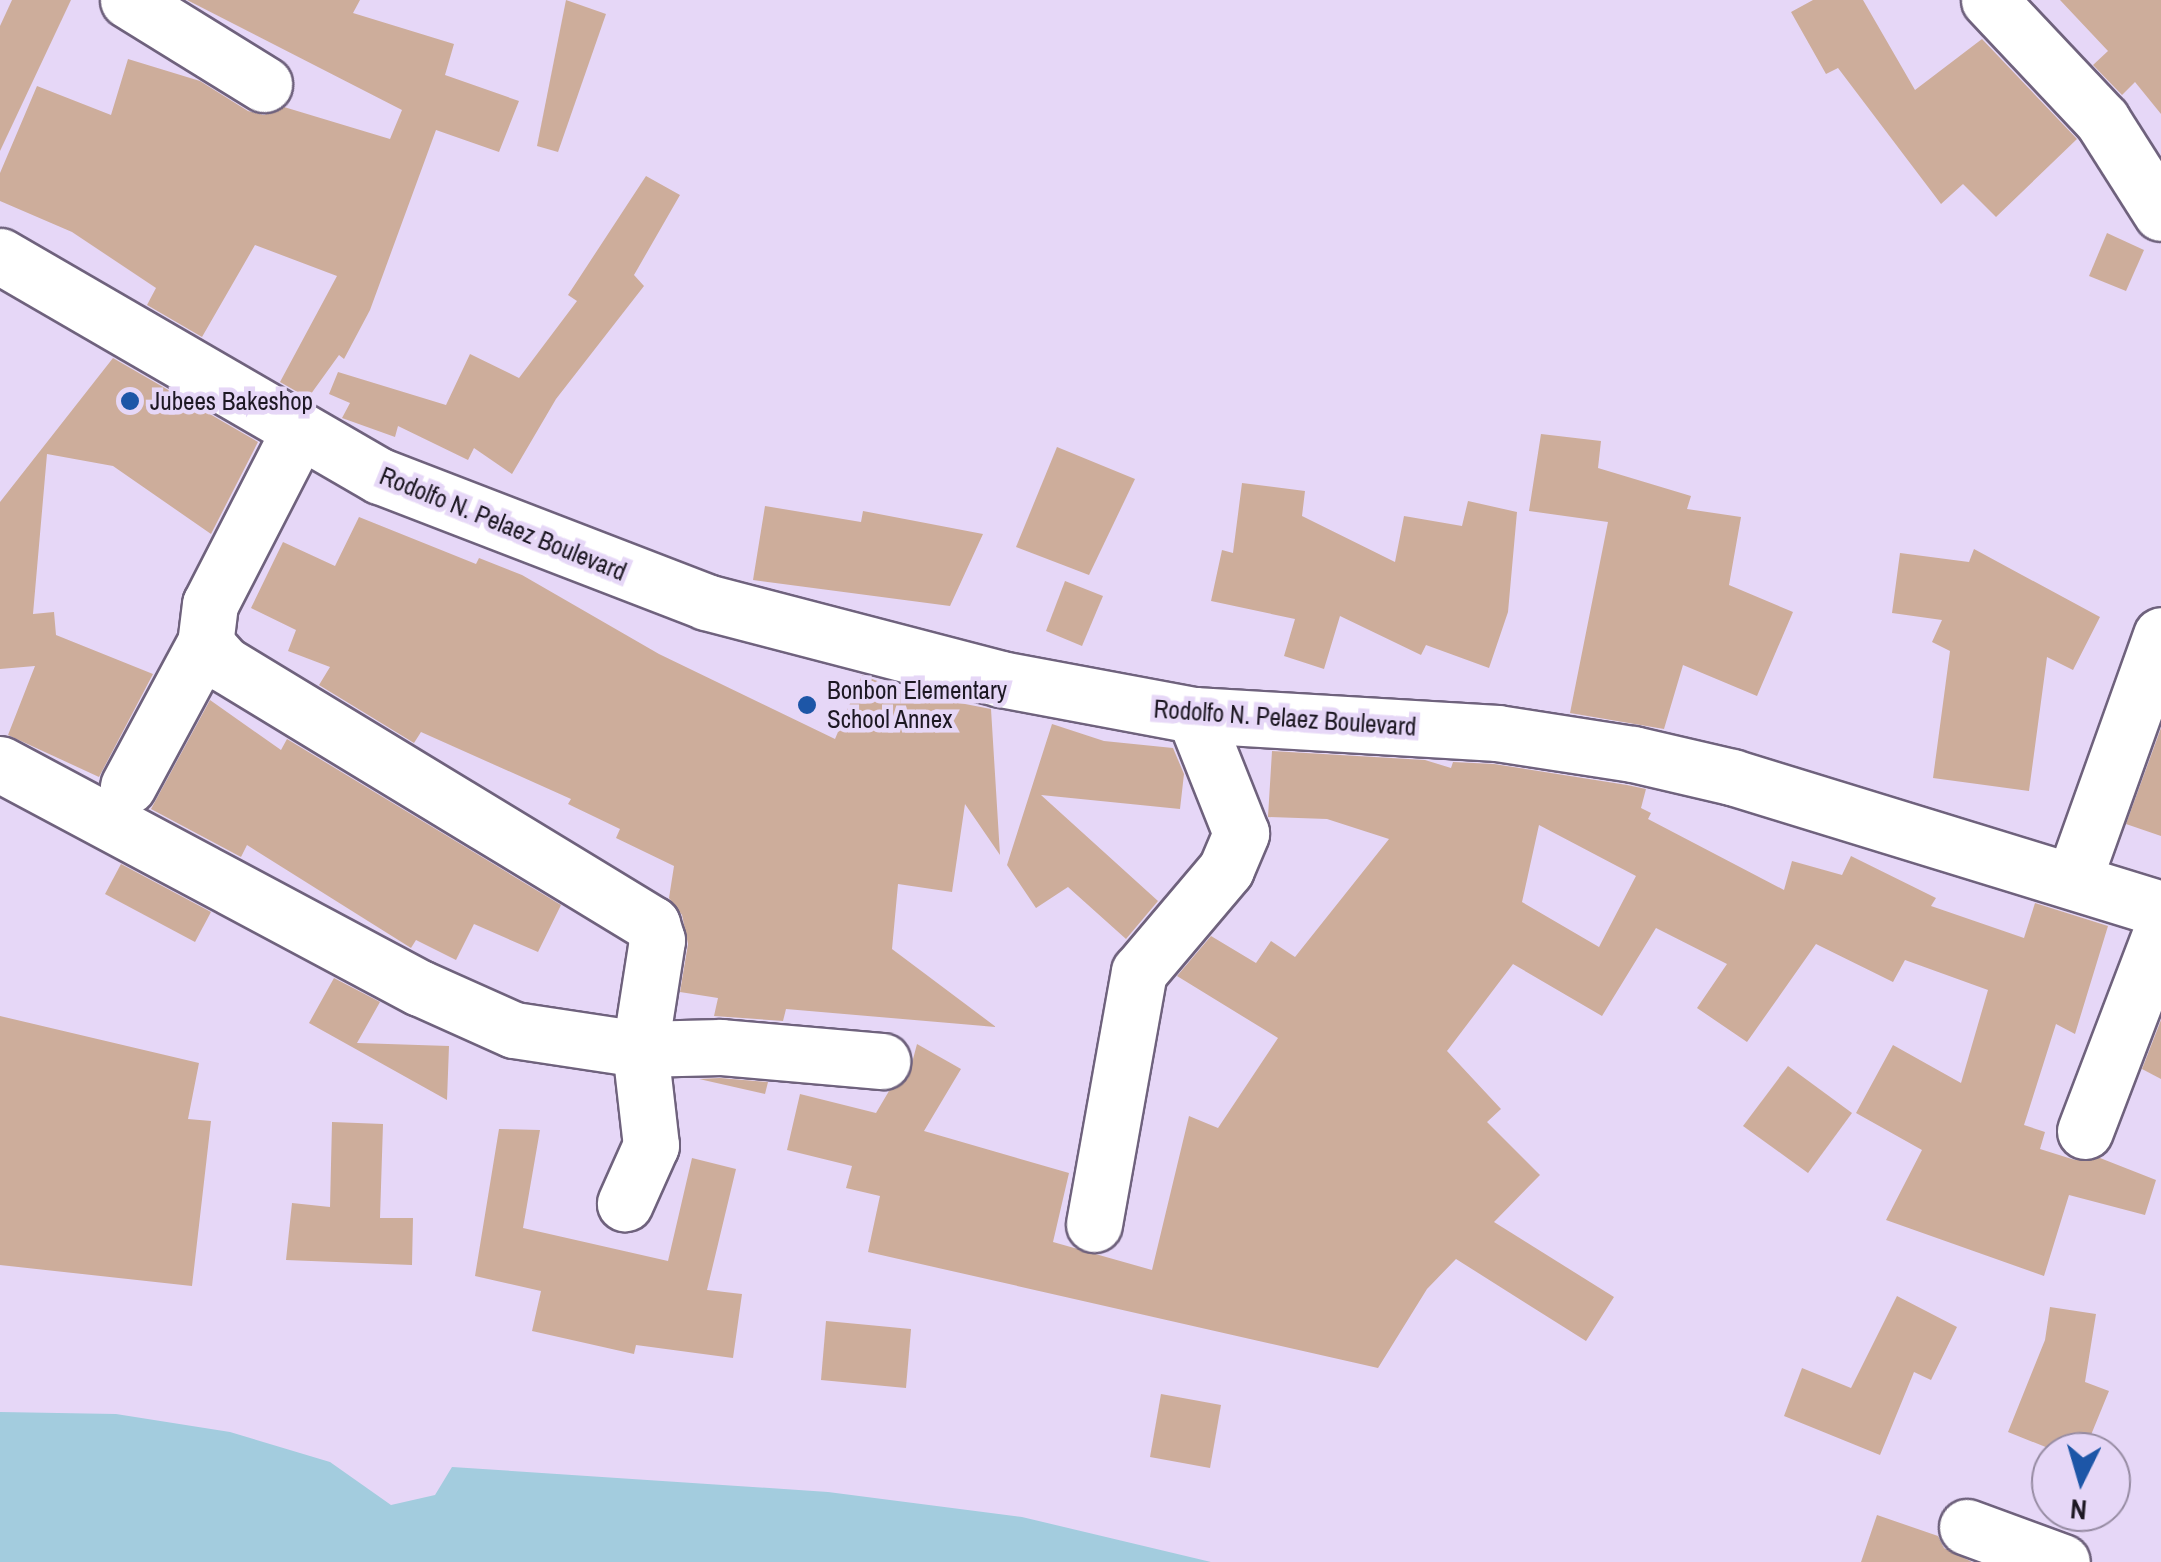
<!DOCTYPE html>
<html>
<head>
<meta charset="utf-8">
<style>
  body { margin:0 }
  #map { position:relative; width:2161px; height:1562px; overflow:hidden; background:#e6d7f7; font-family:"Archivo Narrow",sans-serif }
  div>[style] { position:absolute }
  .water>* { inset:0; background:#a3ccde }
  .building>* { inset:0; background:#cdad9b }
  .roads { filter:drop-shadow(2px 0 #6f627d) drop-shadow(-2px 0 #6f627d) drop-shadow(0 2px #6f627d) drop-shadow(0 -2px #6f627d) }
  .minor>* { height:55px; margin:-27.5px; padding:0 27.5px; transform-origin:27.5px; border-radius:27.5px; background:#fff }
  .dots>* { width:28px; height:28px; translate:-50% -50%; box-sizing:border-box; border:5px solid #e6d7f7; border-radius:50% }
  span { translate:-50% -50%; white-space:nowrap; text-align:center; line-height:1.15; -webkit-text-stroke:9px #e6d7f7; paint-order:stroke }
  .poi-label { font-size:25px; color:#1d1823 }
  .left { translate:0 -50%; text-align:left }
  .street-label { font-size:25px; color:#1d1823 }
  .north { position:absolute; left:2031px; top:1432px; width:100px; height:100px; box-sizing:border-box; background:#e6d7f7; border:2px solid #968ba2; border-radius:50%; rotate:185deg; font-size:28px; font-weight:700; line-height:40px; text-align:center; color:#1d1823 }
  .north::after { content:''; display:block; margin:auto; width:35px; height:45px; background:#1d56a7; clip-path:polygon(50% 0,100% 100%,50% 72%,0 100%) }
</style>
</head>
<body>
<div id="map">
  <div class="water">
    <div style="clip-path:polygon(0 1412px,116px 1414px,230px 1432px,330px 1462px,391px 1505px,435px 1495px,452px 1467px,828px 1492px,1022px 1517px,1211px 1562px,0 1562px)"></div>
  </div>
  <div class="building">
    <div style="clip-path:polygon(12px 0,71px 0,0 151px,0 26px)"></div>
    <div style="clip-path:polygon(187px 0,360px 0,353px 13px,454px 44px,445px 75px,519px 101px,499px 152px,436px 130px,370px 310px,344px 359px,339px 355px,308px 398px,280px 382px,337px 276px,255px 245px,202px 337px,147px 305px,156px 288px,72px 232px,0 201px,0 173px,37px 86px,111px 115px,128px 59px,200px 81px,248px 111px,264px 115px,284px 107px,390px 139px,402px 110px)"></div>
    <div style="clip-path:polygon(566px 0,606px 14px,558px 152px,537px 146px)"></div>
    <div style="clip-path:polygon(1813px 0,1863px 0,1915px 90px,1982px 39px,2077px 139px,1996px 217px,1963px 184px,1941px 204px,1838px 68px,1826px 74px,1791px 12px)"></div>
    <div style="clip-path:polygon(2060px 0,2161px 0,2161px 114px,2135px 82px,2122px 95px,2093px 65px,2108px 51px)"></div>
    <div style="clip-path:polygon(646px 176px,680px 195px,634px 275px,644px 286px,556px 399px,512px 474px,474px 448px,468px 460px,398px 426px,395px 437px,342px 418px,350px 403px,329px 394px,338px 372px,446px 405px,470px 354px,519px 378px,577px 301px,568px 295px)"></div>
    <div style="clip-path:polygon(2107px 233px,2144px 250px,2126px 291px,2089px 276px)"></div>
    <div style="clip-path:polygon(113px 358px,258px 442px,211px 534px,113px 466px,47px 454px,33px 614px,54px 612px,56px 635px,153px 674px,99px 777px,8px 735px,35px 666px,0 669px,0 502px)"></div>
    <div style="clip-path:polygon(1541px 434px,1601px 441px,1598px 468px,1691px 496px,1687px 509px,1741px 517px,1729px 585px,1793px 612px,1757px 696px,1683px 665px,1664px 729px,1570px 713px,1608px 522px,1529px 511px)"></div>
    <div style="clip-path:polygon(1057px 447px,1135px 479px,1089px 575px,1016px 547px)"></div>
    <div style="clip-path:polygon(1242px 483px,1305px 491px,1302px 516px,1395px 562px,1404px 516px,1462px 526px,1468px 501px,1517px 512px,1508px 612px,1489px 668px,1426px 645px,1421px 655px,1340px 616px,1324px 669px,1284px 656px,1295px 619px,1211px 601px,1222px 550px,1233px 553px)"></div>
    <div style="clip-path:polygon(765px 506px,861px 522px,863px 511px,983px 534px,950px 606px,753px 580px)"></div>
    <div style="clip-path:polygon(359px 517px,476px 564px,479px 558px,522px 575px,659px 654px,835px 739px,862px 675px,908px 693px,991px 709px,1000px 855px,965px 804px,952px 892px,898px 884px,892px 949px,996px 1027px,786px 1009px,783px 1021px,714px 1016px,718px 998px,680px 992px,688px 944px,682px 915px,669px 898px,674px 866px,616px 838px,620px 829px,568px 804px,571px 799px,421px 732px,414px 743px,319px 685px,330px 667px,288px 651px,296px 630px,251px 608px,283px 542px,335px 566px)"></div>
    <div style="clip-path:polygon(1974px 549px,2100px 617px,2073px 670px,2047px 657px,2029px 791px,1933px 778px,1950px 651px,1932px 642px,1942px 620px,1892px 613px,1900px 553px,1969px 562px)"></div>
    <div style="clip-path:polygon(1065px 581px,1103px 596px,1082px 646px,1046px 631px)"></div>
    <div style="clip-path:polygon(210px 700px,281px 750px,287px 739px,561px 905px,538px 952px,474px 924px,456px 960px,416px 940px,411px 948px,247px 845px,241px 857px,151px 809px)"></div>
    <div style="clip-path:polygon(1052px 724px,1104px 741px,1173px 748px,1184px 774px,1180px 809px,1041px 795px,1158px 901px,1126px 939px,1068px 887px,1036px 908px,1007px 865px)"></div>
    <div style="clip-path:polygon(2161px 728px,2161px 836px,2126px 824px)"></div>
    <div style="clip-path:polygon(evenodd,1272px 751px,1425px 760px,1451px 768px,1453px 762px,1494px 764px,1627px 785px,1646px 789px,1641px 808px,1651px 813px,1648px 819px,1784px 890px,1792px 861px,1842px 875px,1851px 856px,1936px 898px,1931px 906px,2024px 938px,2035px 903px,2108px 926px,2075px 1034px,2056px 1024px,2024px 1125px,2045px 1132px,2040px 1149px,2075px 1160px,2100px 1158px,2156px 1180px,2145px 1215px,2069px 1195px,2044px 1276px,1886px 1220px,1922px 1150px,1856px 1113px,1893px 1045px,1961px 1083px,1988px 990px,1905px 960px,1893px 982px,1816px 944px,1747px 1042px,1697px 1008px,1727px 964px,1656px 928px,1602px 1016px,1513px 964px,1447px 1051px,1501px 1109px,1487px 1122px,1540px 1175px,1494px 1222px,1614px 1297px,1586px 1341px,1456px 1259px,1427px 1289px,1378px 1368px,868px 1252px,880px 1196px,846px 1188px,852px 1166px,787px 1150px,800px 1094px,876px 1113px,889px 1091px,908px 1078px,917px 1044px,961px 1069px,924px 1131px,1069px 1173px,1053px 1242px,1152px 1270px,1189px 1116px,1218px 1128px,1278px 1038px,1177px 976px,1211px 936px,1256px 963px,1271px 941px,1295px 957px,1389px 839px,1327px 819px,1268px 817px,1272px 751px,1539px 825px,1636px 876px,1599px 947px,1522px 902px,1539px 825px)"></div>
    <div style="clip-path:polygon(121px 864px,211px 912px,195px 942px,105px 894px)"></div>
    <div style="clip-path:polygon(334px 978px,380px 1002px,357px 1043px,449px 1046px,447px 1100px,309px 1023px)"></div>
    <div style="clip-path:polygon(0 1016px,199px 1063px,188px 1119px,211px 1121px,192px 1286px,0 1265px)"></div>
    <div style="clip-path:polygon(2161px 1020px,2161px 1079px,2142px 1069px)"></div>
    <div style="clip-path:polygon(1788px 1066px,1852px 1113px,1808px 1173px,1743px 1126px)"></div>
    <div style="clip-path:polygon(720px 1078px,768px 1082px,765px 1094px,699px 1079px)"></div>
    <div style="clip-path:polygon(332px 1122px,383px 1124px,380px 1218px,413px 1218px,412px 1265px,286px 1260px,292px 1203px,330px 1207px)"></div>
    <div style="clip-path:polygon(499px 1129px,540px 1130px,523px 1228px,668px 1261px,692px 1158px,736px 1169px,707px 1290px,742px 1294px,733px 1358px,636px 1345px,634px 1354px,532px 1331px,541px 1291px,475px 1276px)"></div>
    <div style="clip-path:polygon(1897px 1296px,1957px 1327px,1931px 1380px,1914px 1372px,1880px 1455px,1784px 1416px,1802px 1368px,1851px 1388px)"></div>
    <div style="clip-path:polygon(2050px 1307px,2096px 1314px,2085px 1382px,2109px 1391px,2084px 1452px,2058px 1452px,2008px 1432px,2045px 1340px)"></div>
    <div style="clip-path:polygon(826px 1321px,911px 1329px,906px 1388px,821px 1380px)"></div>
    <div style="clip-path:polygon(1161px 1394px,1221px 1405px,1210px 1468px,1150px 1457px)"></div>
    <div style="clip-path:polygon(1877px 1515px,1938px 1536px,1944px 1548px,1972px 1562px,1861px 1562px)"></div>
  </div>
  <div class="roads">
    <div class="minor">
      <div style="left:128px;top:0;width:160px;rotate:31.7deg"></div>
      <div style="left:1989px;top:0;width:165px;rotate:46.7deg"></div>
      <div style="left:2102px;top:120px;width:110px;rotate:57.6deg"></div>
      <div style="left:0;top:256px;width:439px;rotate:30.1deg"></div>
      <div style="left:380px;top:476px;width:350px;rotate:21.1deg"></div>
      <div style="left:706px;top:602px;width:305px;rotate:14.6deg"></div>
      <div style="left:1001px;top:679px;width:196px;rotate:10.6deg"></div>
      <div style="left:1194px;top:715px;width:304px;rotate:3.4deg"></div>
      <div style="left:1497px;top:733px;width:138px;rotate:8.8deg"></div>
      <div style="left:1633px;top:754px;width:102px;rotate:13.1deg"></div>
      <div style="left:1732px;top:777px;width:449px;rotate:17.1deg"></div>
      <div style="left:298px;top:433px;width:192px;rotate:117.2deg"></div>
      <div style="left:210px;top:604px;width:39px;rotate:97deg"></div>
      <div style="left:205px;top:643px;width:28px;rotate:48deg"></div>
      <div style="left:224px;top:664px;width:501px;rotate:31.28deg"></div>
      <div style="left:652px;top:924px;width:17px;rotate:73deg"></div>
      <div style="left:657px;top:940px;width:110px;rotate:98.9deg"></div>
      <div style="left:640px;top:1049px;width:97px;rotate:83.5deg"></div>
      <div style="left:651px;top:1145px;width:64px;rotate:114.1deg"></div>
      <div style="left:0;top:764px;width:476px;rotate:28.1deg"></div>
      <div style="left:420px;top:988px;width:103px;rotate:24.1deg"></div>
      <div style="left:514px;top:1030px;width:127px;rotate:8.6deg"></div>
      <div style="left:640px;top:1049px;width:81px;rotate:-1.4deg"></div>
      <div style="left:721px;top:1047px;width:162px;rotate:5deg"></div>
      <div style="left:128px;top:786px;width:162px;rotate:-61.7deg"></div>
      <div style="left:2073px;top:881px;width:261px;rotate:-70.3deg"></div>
      <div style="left:2085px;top:1131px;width:213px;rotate:-69.1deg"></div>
      <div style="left:1094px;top:1224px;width:256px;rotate:-79.9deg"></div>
      <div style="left:1139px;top:972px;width:135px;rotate:-49.8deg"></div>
      <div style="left:1226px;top:869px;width:39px;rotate:-67deg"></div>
      <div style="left:1241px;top:833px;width:127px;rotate:-111.7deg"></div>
      <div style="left:1967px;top:1527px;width:101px;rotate:20.2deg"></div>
    </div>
  </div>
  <div class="dots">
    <div style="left:130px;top:401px;background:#1d56a7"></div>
    <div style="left:807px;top:705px;background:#1d56a7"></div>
  </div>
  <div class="poi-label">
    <span class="left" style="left:150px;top:401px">Jubees Bakeshop</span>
    <span class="left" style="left:827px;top:705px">Bonbon Elementary<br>School Annex</span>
  </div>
  <div class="street-label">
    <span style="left:503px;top:524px;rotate:22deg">Rodolfo N. Pelaez Boulevard</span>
    <span style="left:1285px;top:718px;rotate:4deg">Rodolfo N. Pelaez Boulevard</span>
  </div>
  <div class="north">N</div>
</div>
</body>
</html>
